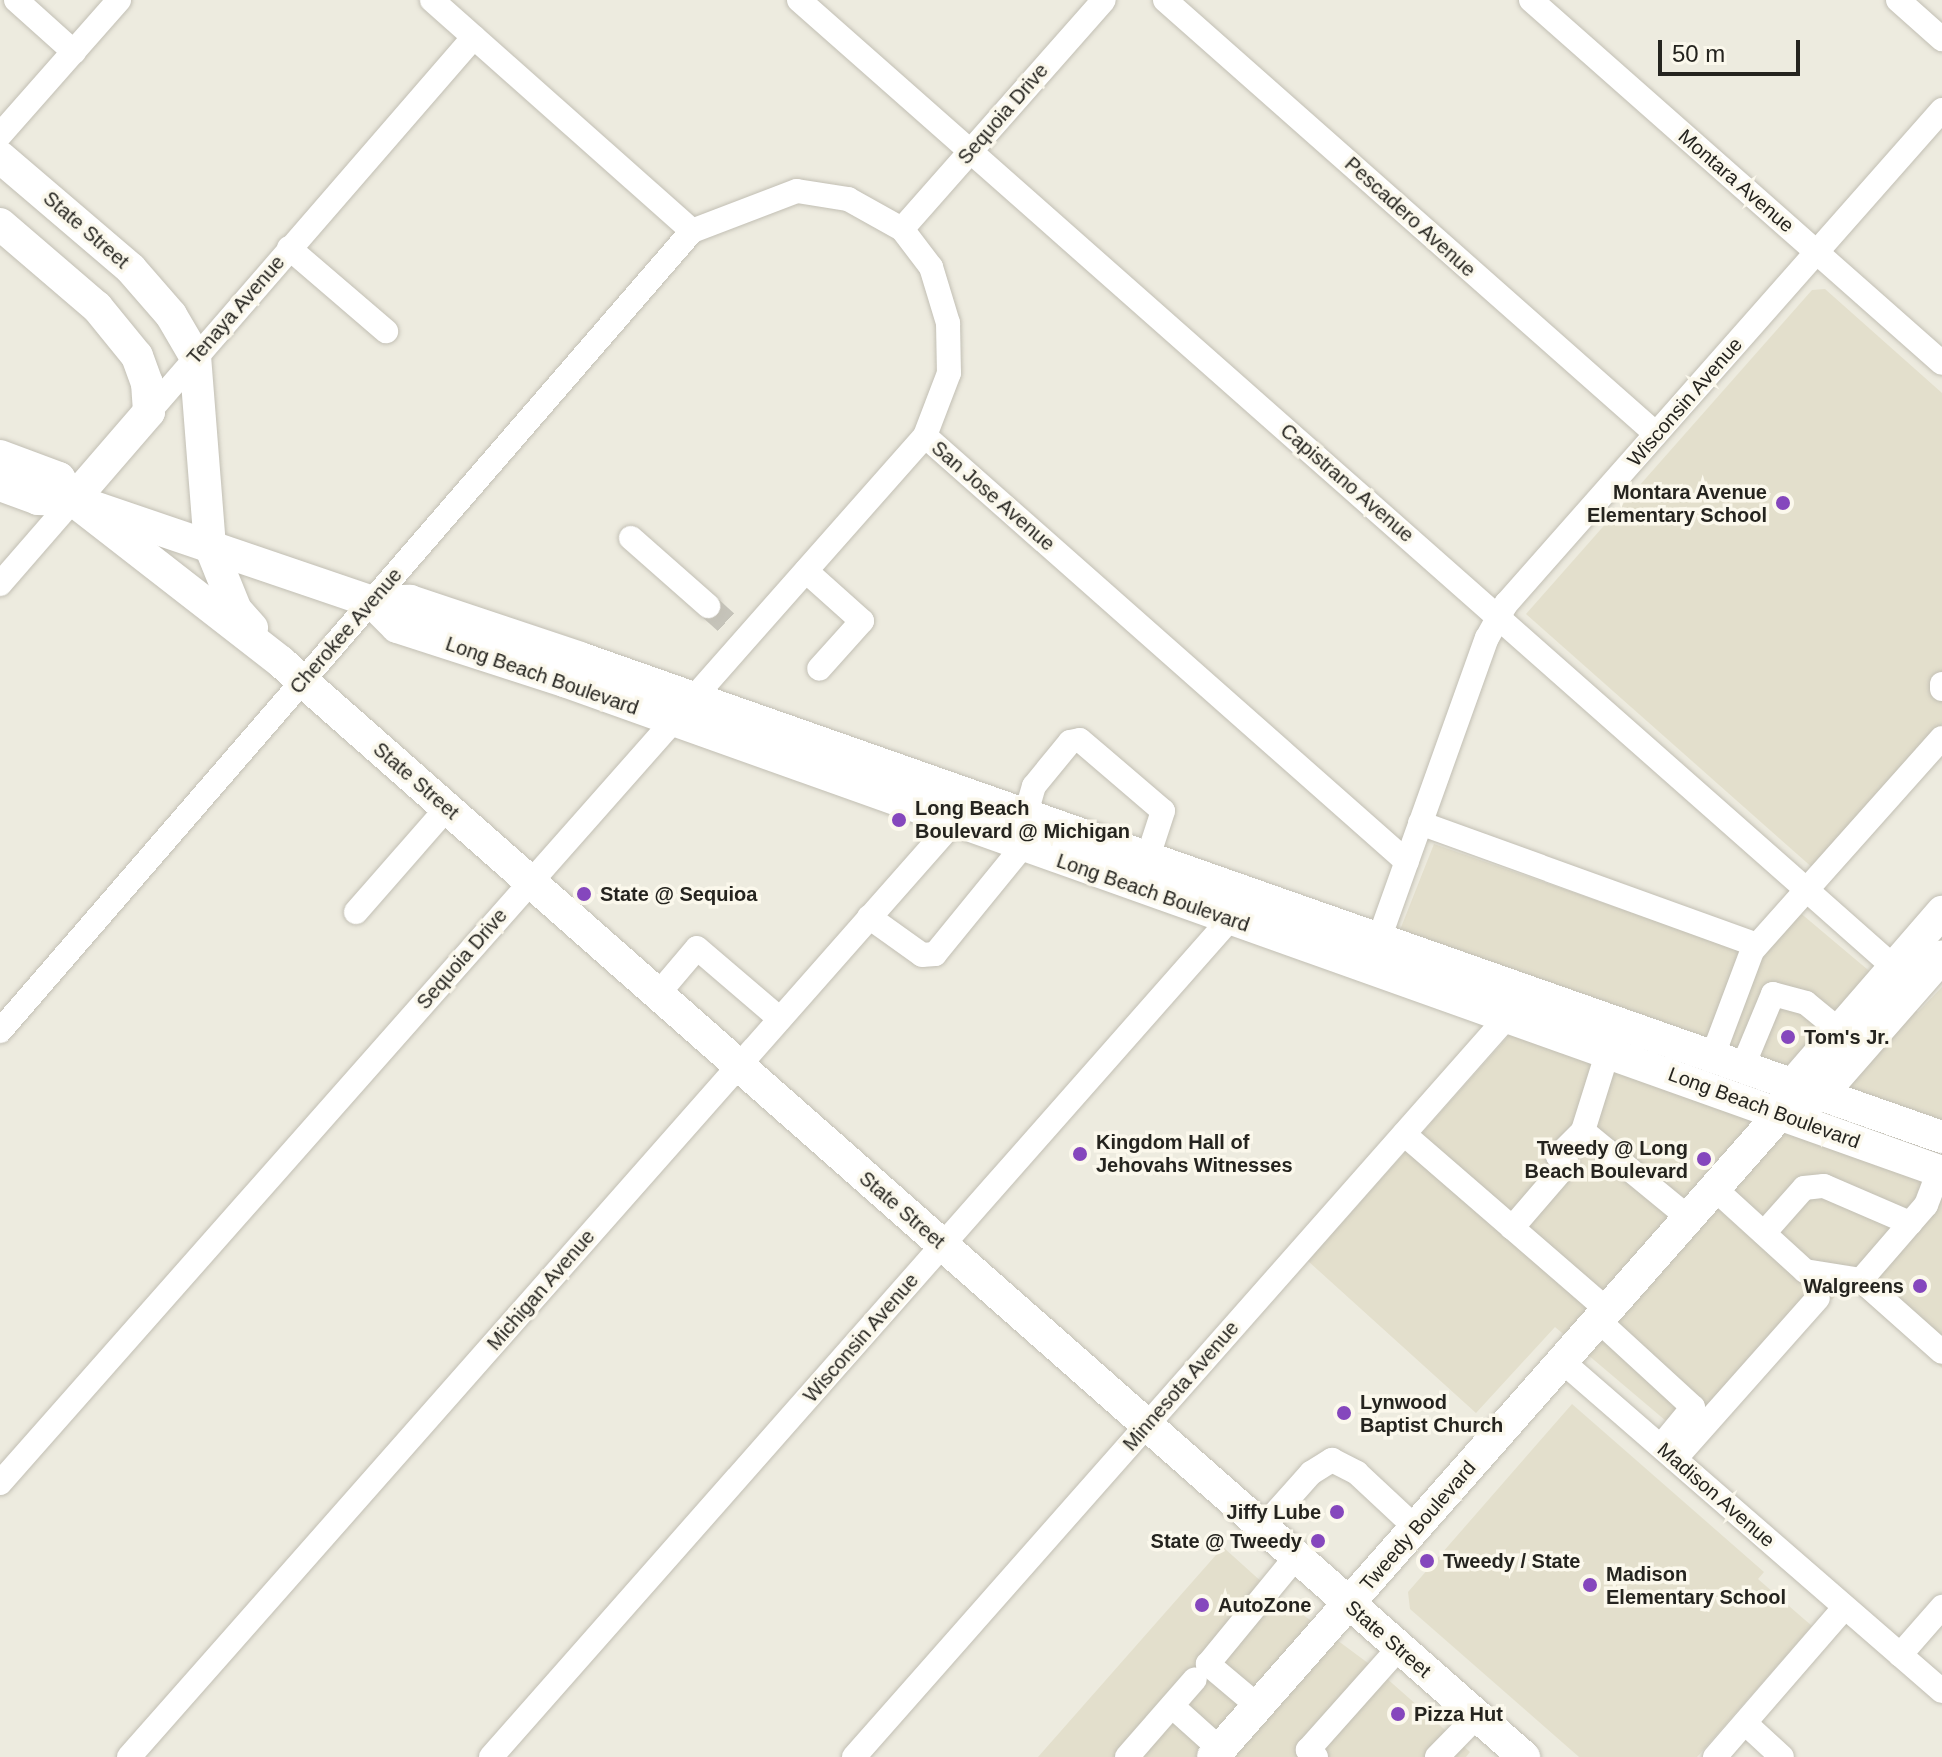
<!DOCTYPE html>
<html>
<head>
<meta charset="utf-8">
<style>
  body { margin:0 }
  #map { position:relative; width:1942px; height:1757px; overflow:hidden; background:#edebdf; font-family:Helvetica,sans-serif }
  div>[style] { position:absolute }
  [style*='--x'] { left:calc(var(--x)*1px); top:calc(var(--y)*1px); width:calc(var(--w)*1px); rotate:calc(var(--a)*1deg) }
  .built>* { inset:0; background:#e3dfcc }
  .minor-tunnel>* { height:24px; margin-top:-12px; transform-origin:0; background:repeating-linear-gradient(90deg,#c5c3b9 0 24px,transparent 0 36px) }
  .roads { filter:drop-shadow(0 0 2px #c2bfb4) drop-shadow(0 0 2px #c2bfb4) }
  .minor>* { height:24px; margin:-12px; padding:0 12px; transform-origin:12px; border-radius:12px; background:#fff }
  .major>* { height:32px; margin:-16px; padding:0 16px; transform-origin:16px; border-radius:16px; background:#fff }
  .dots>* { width:22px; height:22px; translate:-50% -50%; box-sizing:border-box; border:4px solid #fbf8ec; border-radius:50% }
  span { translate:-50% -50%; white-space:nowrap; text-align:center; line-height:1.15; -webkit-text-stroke:7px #fbf8ec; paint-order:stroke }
  .street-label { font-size:20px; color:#25241f }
  .poi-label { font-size:20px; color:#25241f; font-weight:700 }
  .right { translate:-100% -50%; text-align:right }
  .left { translate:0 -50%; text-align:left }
  .scale { position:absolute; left:1658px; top:40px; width:142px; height:36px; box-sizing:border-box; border:4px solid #25241f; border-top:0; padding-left:10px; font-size:24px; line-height:28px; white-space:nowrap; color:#25241f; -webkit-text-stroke:6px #fbf8ec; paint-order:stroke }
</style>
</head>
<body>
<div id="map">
  <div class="built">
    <i style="clip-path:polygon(1825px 289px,1942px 393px,1942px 724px,1814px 869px,1526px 614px,1812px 290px)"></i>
    <i style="clip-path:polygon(1434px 844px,1759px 957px,1798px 911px,1918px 1012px,1942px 987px,1942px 1368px,1846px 1284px,1832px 1300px,1818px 1288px,1685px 1437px,1555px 1327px,1476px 1413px,1308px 1261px,1552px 987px,1398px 935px)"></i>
    <i style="clip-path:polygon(1572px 1404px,1764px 1572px,1758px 1579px,1812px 1626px,1697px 1757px,1579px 1757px,1410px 1609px,1408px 1592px)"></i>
    <i style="clip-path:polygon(1223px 1547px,1275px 1594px,1376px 1669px,1470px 1752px,1466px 1757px,1038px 1757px)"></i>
  </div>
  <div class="minor-tunnel">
    <i style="--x:708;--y:606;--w:30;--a:42"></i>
  </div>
  <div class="roads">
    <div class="minor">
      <i style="--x:16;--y:0;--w:78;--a:41.9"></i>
      <i style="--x:432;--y:0;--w:348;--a:41.6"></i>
      <i style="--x:799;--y:0;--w:1461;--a:41.45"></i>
      <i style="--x:1165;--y:0;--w:655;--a:41.47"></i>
      <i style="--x:1531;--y:0;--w:548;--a:41.45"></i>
      <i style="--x:1898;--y:0;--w:59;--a:41.6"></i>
      <i style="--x:0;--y:135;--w:180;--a:-48.6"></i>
      <i style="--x:902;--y:229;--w:305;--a:-48.6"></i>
      <i style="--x:289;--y:248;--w:128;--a:40.6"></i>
      <i style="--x:149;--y:412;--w:496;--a:-49.1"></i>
      <i style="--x:925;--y:436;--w:643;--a:41.47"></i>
      <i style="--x:631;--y:538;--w:103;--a:41.4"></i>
      <i style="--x:806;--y:571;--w:75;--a:41.8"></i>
      <i style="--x:862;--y:621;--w:64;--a:131.9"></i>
      <i style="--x:0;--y:584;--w:111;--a:-49"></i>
      <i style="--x:1942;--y:684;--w:5;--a:90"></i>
      <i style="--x:1025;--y:817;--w:32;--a:-74"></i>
      <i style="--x:1034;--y:786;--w:57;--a:-50.7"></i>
      <i style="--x:1070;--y:742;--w:10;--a:-11"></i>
      <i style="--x:1080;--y:740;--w:109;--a:40.5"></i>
      <i style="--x:1163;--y:811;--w:48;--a:108.1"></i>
      <i style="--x:1420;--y:823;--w:358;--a:19.9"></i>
      <i style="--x:356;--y:912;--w:138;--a:-48.8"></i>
      <i style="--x:869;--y:917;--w:65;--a:35.6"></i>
      <i style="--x:922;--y:955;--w:13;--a:-4"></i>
      <i style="--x:935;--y:954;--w:139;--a:-50.8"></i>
      <i style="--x:1379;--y:939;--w:320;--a:-70.3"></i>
      <i style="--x:1487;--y:638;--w:39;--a:-61"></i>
      <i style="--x:1506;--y:604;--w:659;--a:-48.57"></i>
      <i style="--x:658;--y:994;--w:60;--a:-49.7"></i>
      <i style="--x:697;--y:948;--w:109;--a:40.5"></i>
      <i style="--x:0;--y:1031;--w:1058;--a:-49.14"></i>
      <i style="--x:692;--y:231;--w:112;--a:-20.9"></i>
      <i style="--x:797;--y:191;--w:52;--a:8.9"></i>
      <i style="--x:848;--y:199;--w:62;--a:29.1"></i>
      <i style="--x:902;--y:229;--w:48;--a:52.7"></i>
      <i style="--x:931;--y:267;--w:59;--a:73.1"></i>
      <i style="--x:948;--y:323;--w:50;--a:88.9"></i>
      <i style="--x:949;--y:373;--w:67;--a:110.9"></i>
      <i style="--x:925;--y:436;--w:1397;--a:131.46"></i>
      <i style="--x:1608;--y:1051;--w:84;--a:107.4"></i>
      <i style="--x:1583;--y:1131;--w:137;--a:39.4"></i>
      <i style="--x:1713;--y:1055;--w:111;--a:-69.4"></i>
      <i style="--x:1752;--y:951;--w:285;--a:-48.3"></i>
      <i style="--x:1743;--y:1066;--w:78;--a:-67.4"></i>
      <i style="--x:1773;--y:994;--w:34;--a:15"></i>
      <i style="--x:1806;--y:1003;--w:43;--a:39.3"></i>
      <i style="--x:1404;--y:1134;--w:270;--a:40.9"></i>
      <i style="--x:1715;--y:1189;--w:122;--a:42.3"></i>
      <i style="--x:1805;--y:1271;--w:57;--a:9.1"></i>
      <i style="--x:1861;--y:1280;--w:108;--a:41.6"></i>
      <i style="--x:1512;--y:1228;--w:84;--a:-49.3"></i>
      <i style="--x:1567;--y:1164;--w:12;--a:-138"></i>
      <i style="--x:1558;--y:1156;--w:35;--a:-45"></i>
      <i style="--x:1764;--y:1233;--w:60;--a:-48.4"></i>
      <i style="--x:1804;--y:1188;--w:20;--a:-6"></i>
      <i style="--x:1824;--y:1186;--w:94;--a:23.3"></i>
      <i style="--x:1861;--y:1280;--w:99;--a:-49.1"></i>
      <i style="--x:1926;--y:1205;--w:36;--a:-69"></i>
      <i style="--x:1599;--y:1321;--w:127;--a:42.5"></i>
      <i style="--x:1693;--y:1407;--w:50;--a:129.4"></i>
      <i style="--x:1563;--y:1362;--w:502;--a:40.96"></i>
      <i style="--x:1675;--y:1459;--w:215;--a:-48.4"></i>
      <i style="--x:1262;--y:1528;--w:74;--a:-48.3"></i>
      <i style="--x:1311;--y:1473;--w:25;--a:-32"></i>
      <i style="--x:1332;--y:1460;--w:28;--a:27"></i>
      <i style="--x:1357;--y:1473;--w:81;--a:43"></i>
      <i style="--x:1900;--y:1655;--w:64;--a:-48.8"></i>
      <i style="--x:1172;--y:1706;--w:64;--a:41.9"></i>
      <i style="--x:1259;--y:1707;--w:67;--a:-139.9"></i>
      <i style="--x:1208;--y:1664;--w:137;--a:-50.6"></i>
      <i style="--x:1745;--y:1723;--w:50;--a:42.6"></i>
      <i style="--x:129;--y:1757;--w:1246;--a:-48.58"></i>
      <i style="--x:491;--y:1757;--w:1117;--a:-48.59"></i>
      <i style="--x:854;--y:1757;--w:988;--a:-48.57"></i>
      <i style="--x:1127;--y:1757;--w:103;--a:-48.9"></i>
      <i style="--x:1316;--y:1757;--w:11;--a:-139"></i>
      <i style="--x:1308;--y:1750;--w:137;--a:-48.3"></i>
      <i style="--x:1437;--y:1757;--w:57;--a:-45.7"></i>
      <i style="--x:1715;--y:1757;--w:198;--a:-49.1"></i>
    </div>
    <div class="major">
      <i style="--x:0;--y:157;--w:172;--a:40.5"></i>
      <i style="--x:131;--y:269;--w:61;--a:49"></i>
      <i style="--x:171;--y:315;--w:48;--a:59.7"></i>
      <i style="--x:195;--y:356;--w:191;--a:85.5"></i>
      <i style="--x:210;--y:546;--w:69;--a:67.9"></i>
      <i style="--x:236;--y:610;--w:24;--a:48"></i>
      <i style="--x:0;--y:224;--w:128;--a:40.6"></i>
      <i style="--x:97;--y:307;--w:63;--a:50.8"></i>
      <i style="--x:137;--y:356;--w:29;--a:70"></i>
      <i style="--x:147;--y:383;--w:29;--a:86"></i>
      <i style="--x:149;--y:412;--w:116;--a:130.8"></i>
      <i style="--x:0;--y:456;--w:63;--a:20.4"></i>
      <i style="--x:59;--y:478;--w:26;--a:58"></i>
      <i style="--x:73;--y:500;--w:264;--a:37.9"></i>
      <i style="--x:281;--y:662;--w:1657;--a:41.38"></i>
      <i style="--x:0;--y:485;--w:40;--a:20.2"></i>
      <i style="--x:38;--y:499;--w:35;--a:2"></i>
      <i style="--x:73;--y:500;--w:316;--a:18.8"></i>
      <i style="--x:372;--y:602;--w:38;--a:-2"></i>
      <i style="--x:410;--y:601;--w:179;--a:18.5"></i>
      <i style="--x:580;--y:658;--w:1444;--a:19.38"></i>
      <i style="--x:372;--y:602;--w:35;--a:45"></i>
      <i style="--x:397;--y:627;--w:176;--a:17.9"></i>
      <i style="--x:564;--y:681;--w:1463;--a:19.61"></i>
      <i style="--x:1805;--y:1102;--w:17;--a:-24"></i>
      <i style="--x:1821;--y:1095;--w:184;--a:-48.8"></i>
      <i style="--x:1213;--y:1757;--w:857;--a:-48.59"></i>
      <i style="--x:1780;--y:1114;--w:33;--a:-67"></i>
      <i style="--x:1793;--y:1084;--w:228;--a:-49.1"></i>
    </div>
  </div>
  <div class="dots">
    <i style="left:1783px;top:503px;background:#8547bd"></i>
    <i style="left:899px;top:820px;background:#8547bd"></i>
    <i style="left:584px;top:894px;background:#8547bd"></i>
    <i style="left:1788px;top:1037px;background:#8547bd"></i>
    <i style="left:1080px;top:1154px;background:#8547bd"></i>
    <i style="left:1704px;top:1159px;background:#8547bd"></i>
    <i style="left:1920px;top:1286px;background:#8547bd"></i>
    <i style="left:1344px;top:1413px;background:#8547bd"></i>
    <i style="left:1337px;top:1512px;background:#8547bd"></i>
    <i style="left:1318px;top:1541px;background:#8547bd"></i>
    <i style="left:1427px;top:1561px;background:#8547bd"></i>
    <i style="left:1590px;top:1585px;background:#8547bd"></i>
    <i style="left:1202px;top:1605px;background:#8547bd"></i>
    <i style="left:1398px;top:1714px;background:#8547bd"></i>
  </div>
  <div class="street-label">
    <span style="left:1003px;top:114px;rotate:-49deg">Sequoia Drive</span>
    <span style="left:1736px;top:181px;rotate:41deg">Montara Avenue</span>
    <span style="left:1410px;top:217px;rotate:42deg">Pescadero Avenue</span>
    <span style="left:86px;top:230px;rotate:41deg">State Street</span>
    <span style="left:236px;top:310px;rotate:-49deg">Tenaya Avenue</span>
    <span style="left:1685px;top:402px;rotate:-49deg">Wisconsin Avenue</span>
    <span style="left:1347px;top:483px;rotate:41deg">Capistrano Avenue</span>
    <span style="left:993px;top:496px;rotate:41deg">San Jose Avenue</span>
    <span style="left:346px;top:631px;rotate:-49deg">Cherokee Avenue</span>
    <span style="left:542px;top:676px;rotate:19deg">Long Beach Boulevard</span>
    <span style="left:416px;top:781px;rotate:41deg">State Street</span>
    <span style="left:1153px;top:893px;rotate:19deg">Long Beach Boulevard</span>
    <span style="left:462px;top:959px;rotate:-49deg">Sequoia Drive</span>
    <span style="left:1764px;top:1108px;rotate:20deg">Long Beach Boulevard</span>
    <span style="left:902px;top:1210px;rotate:41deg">State Street</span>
    <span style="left:541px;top:1290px;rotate:-49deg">Michigan Avenue</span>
    <span style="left:861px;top:1338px;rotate:-49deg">Wisconsin Avenue</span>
    <span style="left:1181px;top:1386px;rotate:-49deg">Minnesota Avenue</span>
    <span style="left:1716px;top:1495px;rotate:41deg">Madison Avenue</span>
    <span style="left:1418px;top:1526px;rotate:-49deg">Tweedy Boulevard</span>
    <span style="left:1388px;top:1639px;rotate:41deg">State Street</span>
  </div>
  <div class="poi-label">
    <span class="right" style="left:1767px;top:504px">Montara Avenue<br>Elementary School</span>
    <span class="left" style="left:915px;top:820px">Long Beach<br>Boulevard @ Michigan</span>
    <span class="left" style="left:600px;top:894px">State @ Sequioa</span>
    <span class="left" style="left:1804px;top:1037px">Tom's Jr.</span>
    <span class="left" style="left:1096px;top:1154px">Kingdom Hall of<br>Jehovahs Witnesses</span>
    <span class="right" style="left:1688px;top:1160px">Tweedy @ Long<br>Beach Boulevard</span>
    <span class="right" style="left:1904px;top:1286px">Walgreens</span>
    <span class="left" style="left:1360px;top:1414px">Lynwood<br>Baptist Church</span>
    <span class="right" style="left:1321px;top:1512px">Jiffy Lube</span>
    <span class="right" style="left:1302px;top:1541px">State @ Tweedy</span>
    <span class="left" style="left:1443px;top:1561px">Tweedy / State</span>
    <span class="left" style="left:1606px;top:1586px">Madison<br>Elementary School</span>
    <span class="left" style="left:1218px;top:1605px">AutoZone</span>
    <span class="left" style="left:1414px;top:1714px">Pizza Hut</span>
  </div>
  <div class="scale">50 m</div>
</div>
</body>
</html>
